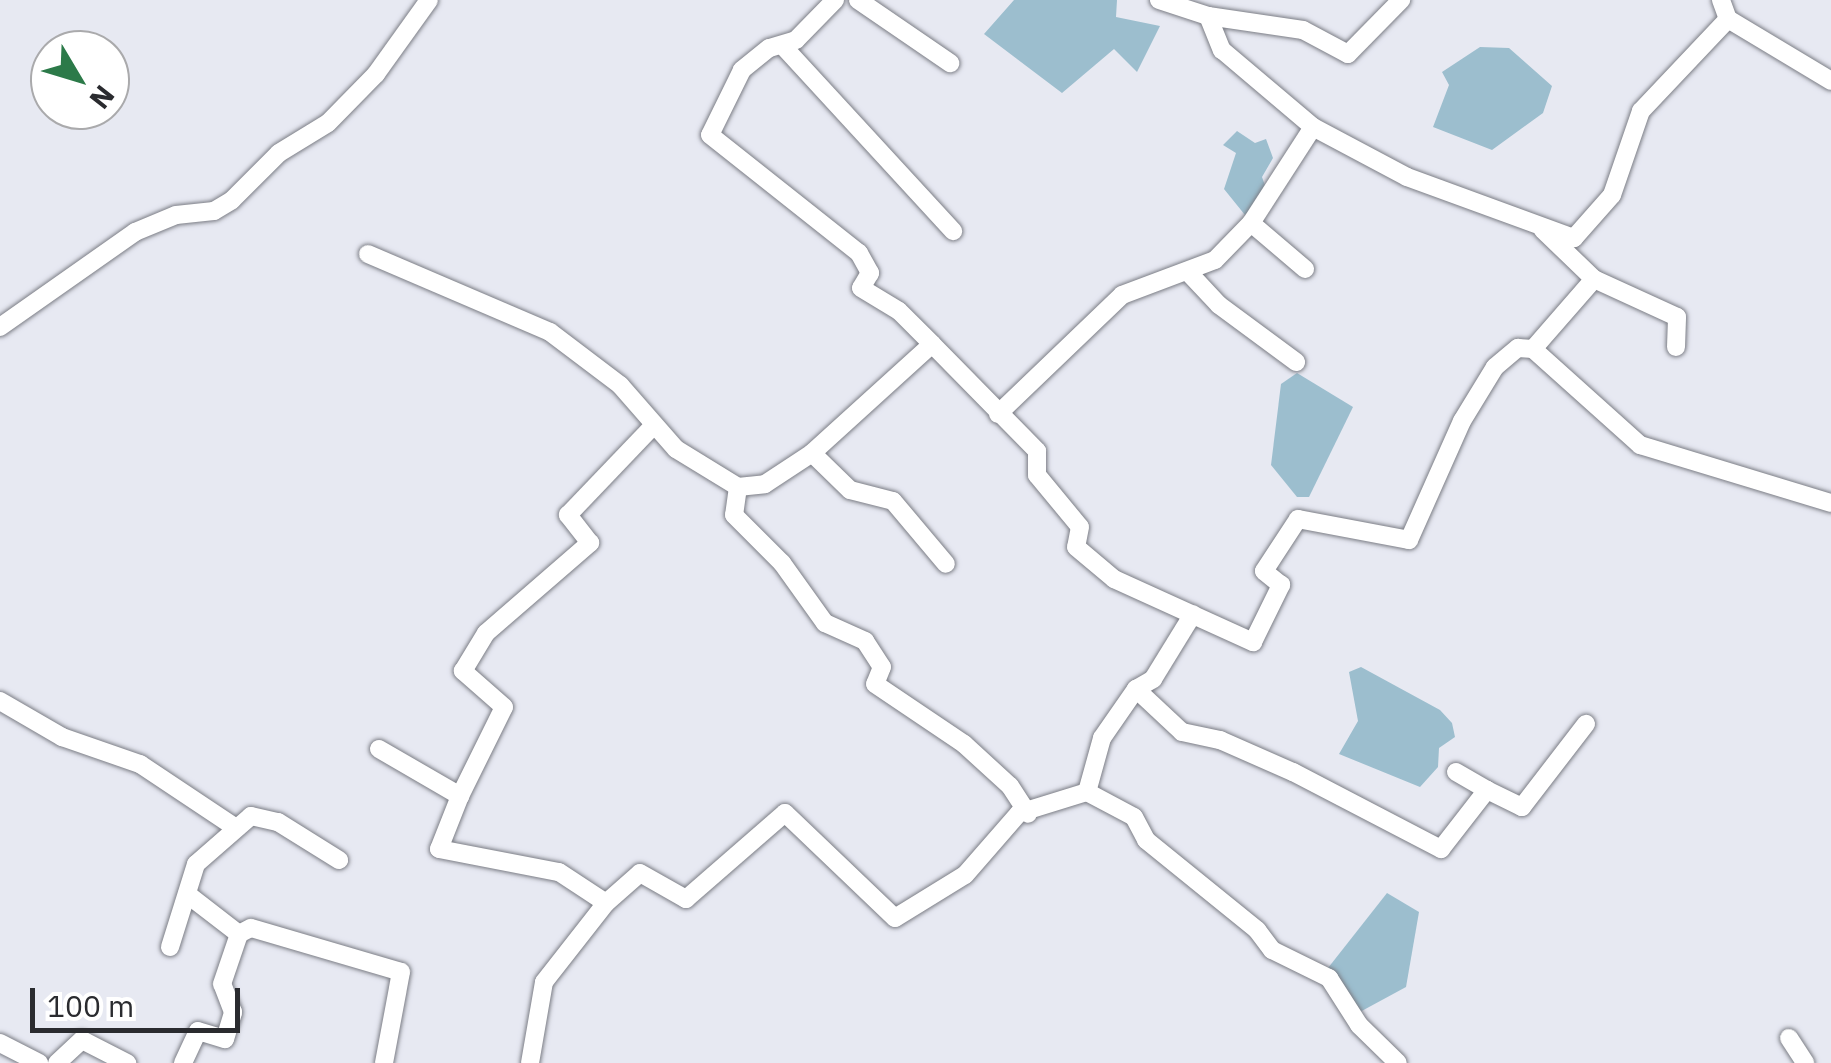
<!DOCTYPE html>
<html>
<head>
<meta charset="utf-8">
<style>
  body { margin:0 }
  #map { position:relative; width:1831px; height:1063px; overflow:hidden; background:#e7e9f2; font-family:"IBM Plex Sans",sans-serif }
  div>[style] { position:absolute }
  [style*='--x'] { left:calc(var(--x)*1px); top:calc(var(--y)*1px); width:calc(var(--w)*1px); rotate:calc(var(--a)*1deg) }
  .water>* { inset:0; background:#9cbece }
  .roads { filter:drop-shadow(0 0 2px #7b7d85) drop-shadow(0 0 2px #7b7d85) }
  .minor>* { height:18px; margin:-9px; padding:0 9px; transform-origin:9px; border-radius:9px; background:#fff }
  span { translate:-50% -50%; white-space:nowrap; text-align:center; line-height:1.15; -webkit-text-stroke:10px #fff; paint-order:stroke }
  .north { position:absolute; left:30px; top:30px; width:100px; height:100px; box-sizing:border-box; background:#fff; border:2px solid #aaaaac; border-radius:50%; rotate:128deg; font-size:28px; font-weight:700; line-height:40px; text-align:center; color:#2a2b2f }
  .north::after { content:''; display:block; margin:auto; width:35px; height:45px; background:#2c7a49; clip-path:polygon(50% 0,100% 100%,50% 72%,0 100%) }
  .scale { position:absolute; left:30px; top:988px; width:210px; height:45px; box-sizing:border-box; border:5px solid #2a2b2f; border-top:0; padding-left:12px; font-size:30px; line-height:35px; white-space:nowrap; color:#2a2b2f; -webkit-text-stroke:8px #fff; paint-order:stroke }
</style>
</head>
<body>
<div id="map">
  <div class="water">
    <i style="clip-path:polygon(1014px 0,1117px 0,1116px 17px,1160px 26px,1137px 72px,1114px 49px,1062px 93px,984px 34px)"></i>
    <i style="clip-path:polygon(1480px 47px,1509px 48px,1552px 86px,1543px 113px,1492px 150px,1433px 127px,1449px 85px,1442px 72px)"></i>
    <i style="clip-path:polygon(1237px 131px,1255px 143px,1266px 139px,1273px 158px,1262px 177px,1267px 191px,1245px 215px,1224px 189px,1236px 153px,1223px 145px)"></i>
    <i style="clip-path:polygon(1297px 373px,1353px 407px,1309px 497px,1297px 497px,1271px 465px,1281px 384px)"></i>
    <i style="clip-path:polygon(1361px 667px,1440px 710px,1452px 723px,1455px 737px,1439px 748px,1438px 767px,1420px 787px,1339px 754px,1358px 721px,1349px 672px)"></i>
    <i style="clip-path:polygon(1387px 893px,1419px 912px,1406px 987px,1358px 1013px,1328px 968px)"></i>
  </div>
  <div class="roads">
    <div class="minor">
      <i style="--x:835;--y:0;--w:56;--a:134.3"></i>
      <i style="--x:796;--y:40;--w:28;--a:163"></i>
      <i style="--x:769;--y:48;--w:35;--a:141"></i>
      <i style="--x:742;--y:70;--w:72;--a:116.2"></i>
      <i style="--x:710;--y:135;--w:190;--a:38.4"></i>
      <i style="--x:859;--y:253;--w:23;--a:61"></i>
      <i style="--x:870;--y:273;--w:17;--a:121"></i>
      <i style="--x:861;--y:288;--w:44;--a:31.2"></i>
      <i style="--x:899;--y:311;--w:47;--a:45"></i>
      <i style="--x:858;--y:0;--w:112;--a:34.4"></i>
      <i style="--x:1159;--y:0;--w:52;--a:18.1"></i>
      <i style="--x:1208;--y:16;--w:96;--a:8.4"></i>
      <i style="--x:1303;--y:30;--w:51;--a:28.1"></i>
      <i style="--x:1348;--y:54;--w:76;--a:-45.5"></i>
      <i style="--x:1721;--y:0;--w:20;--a:70"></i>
      <i style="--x:1728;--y:19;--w:120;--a:31"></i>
      <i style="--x:1208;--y:16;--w:37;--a:68"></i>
      <i style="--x:1222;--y:50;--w:119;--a:40.2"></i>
      <i style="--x:1313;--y:127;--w:106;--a:28"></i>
      <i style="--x:1407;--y:177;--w:178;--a:20.1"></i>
      <i style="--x:1574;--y:238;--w:57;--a:-48.5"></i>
      <i style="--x:1612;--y:195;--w:89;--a:-71"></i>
      <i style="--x:1641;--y:111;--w:127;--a:-46.6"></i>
      <i style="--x:782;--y:45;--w:253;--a:47.4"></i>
      <i style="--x:1251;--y:223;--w:71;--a:40.4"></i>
      <i style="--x:1543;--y:230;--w:71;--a:43.9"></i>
      <i style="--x:368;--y:254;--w:198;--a:23.2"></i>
      <i style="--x:550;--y:332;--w:88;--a:37.1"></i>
      <i style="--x:620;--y:385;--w:85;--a:48.8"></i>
      <i style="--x:676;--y:449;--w:73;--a:31.5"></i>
      <i style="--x:738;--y:487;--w:27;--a:-6"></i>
      <i style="--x:765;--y:484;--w:56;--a:-33.4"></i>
      <i style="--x:812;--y:453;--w:162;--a:-42.2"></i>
      <i style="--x:932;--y:344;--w:150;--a:45.5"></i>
      <i style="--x:1037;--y:451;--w:24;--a:90"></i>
      <i style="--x:1037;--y:475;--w:67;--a:50.4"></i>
      <i style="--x:1080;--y:527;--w:20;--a:101"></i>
      <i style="--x:1076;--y:547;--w:50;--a:40.1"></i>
      <i style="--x:1114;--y:579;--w:153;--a:24.4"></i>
      <i style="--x:1253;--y:642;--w:64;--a:-63.8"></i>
      <i style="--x:1281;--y:585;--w:22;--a:-141"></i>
      <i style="--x:1264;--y:571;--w:62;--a:-56.8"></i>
      <i style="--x:1298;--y:519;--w:113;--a:10.7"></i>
      <i style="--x:1409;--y:540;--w:130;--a:-66"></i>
      <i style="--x:1462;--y:421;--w:63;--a:-58.6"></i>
      <i style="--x:1495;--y:367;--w:30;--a:-40"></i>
      <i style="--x:1518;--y:348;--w:15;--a:4"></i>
      <i style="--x:1189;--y:273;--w:44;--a:46.8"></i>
      <i style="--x:1219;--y:305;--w:96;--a:36.5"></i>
      <i style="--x:0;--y:327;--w:165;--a:-35.1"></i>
      <i style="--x:135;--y:232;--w:44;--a:-22.5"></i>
      <i style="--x:176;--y:215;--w:38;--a:-6"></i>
      <i style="--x:214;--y:211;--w:21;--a:-31"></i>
      <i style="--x:232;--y:200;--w:66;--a:-45"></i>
      <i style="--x:279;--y:153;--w:57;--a:-31.5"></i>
      <i style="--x:328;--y:123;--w:69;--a:-45.6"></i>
      <i style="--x:376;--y:74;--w:91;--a:-54.4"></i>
      <i style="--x:1676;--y:347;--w:30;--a:-88"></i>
      <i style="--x:1677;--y:317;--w:91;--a:-155.4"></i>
      <i style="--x:1594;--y:279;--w:93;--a:131.1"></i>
      <i style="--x:1533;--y:349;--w:144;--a:41.9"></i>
      <i style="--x:1640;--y:445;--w:200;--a:16.9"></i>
      <i style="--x:998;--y:414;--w:172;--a:-43.8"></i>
      <i style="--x:1122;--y:295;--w:99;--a:-20.6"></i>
      <i style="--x:1215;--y:260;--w:52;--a:-45.8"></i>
      <i style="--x:1251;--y:223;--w:114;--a:-57.1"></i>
      <i style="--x:812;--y:453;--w:53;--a:44.2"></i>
      <i style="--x:850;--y:490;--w:44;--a:14.3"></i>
      <i style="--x:893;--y:501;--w:82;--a:49.9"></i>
      <i style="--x:738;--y:487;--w:28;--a:98"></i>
      <i style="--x:734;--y:515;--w:68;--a:45"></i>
      <i style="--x:782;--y:563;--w:74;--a:54.4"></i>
      <i style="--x:825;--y:623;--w:44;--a:24.2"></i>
      <i style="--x:865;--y:641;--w:31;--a:57"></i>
      <i style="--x:882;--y:667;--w:18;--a:112"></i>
      <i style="--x:875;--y:684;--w:107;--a:34"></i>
      <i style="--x:964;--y:744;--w:62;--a:42.4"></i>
      <i style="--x:1010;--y:786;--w:33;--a:57"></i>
      <i style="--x:1136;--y:689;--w:63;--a:43.1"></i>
      <i style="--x:1182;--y:732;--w:39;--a:12"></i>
      <i style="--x:1220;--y:740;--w:80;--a:23.7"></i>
      <i style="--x:1293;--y:772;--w:167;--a:27.5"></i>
      <i style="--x:1441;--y:849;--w:75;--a:-52.1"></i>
      <i style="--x:1487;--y:790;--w:39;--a:26"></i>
      <i style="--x:1522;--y:807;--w:105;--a:-52.4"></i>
      <i style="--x:0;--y:701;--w:72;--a:30.1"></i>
      <i style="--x:62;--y:737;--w:83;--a:19.1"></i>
      <i style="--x:140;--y:764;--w:115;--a:33.7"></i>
      <i style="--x:379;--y:749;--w:94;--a:30.1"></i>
      <i style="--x:460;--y:796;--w:57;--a:111.6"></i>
      <i style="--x:439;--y:849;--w:122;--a:10.9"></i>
      <i style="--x:559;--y:872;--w:56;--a:33.4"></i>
      <i style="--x:1456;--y:772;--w:36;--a:30"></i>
      <i style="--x:1087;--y:792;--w:53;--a:28"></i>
      <i style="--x:1134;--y:817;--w:26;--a:62"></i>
      <i style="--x:1146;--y:840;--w:143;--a:39"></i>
      <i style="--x:1257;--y:930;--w:25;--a:53"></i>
      <i style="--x:1272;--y:950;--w:64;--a:26.2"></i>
      <i style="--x:1329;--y:978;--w:56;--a:57.4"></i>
      <i style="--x:1359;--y:1025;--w:54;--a:44.3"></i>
      <i style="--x:460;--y:796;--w:99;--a:-63.7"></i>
      <i style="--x:504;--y:707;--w:55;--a:-138.7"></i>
      <i style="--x:463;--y:671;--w:44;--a:-58.8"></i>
      <i style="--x:486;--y:633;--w:138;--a:-40.9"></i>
      <i style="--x:590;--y:543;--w:36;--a:-128"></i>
      <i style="--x:568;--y:515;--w:124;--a:-46.3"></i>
      <i style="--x:187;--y:894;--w:66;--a:37.6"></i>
      <i style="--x:239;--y:934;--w:13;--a:-27"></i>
      <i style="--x:251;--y:928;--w:156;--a:16.3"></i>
      <i style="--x:401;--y:972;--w:93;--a:100.6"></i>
      <i style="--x:170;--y:947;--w:87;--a:-72.6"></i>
      <i style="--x:196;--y:864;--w:73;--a:-41.1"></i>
      <i style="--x:251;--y:816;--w:28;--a:13"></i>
      <i style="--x:278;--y:822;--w:72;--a:31.9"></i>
      <i style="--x:1789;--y:1038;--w:30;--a:57"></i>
      <i style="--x:0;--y:1043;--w:44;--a:27.1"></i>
      <i style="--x:57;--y:1063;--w:34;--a:-43"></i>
      <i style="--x:82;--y:1040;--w:51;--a:27.1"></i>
      <i style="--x:183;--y:1063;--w:35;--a:-65"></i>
      <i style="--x:198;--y:1031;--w:28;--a:17"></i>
      <i style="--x:225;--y:1039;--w:28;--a:-73"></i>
      <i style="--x:233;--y:1012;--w:30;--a:-111"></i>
      <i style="--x:222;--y:984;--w:53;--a:-71.2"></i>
      <i style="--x:530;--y:1063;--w:82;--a:-80.2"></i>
      <i style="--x:544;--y:982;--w:100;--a:-51.9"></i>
      <i style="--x:606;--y:903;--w:45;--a:-41.4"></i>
      <i style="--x:640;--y:873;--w:53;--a:29.5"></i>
      <i style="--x:686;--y:899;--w:131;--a:-41"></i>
      <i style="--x:785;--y:813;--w:152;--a:43.7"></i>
      <i style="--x:895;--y:918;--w:82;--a:-31.6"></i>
      <i style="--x:965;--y:875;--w:82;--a:-48.9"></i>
      <i style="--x:1019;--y:813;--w:71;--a:-17.2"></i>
      <i style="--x:1087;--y:792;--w:56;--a:-74.5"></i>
      <i style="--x:1102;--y:738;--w:60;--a:-55.2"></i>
      <i style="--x:1136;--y:689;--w:20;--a:-30"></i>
      <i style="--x:1153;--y:679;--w:76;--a:-58.4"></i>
    </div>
  </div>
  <div class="north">N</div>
  <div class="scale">100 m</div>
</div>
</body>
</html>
